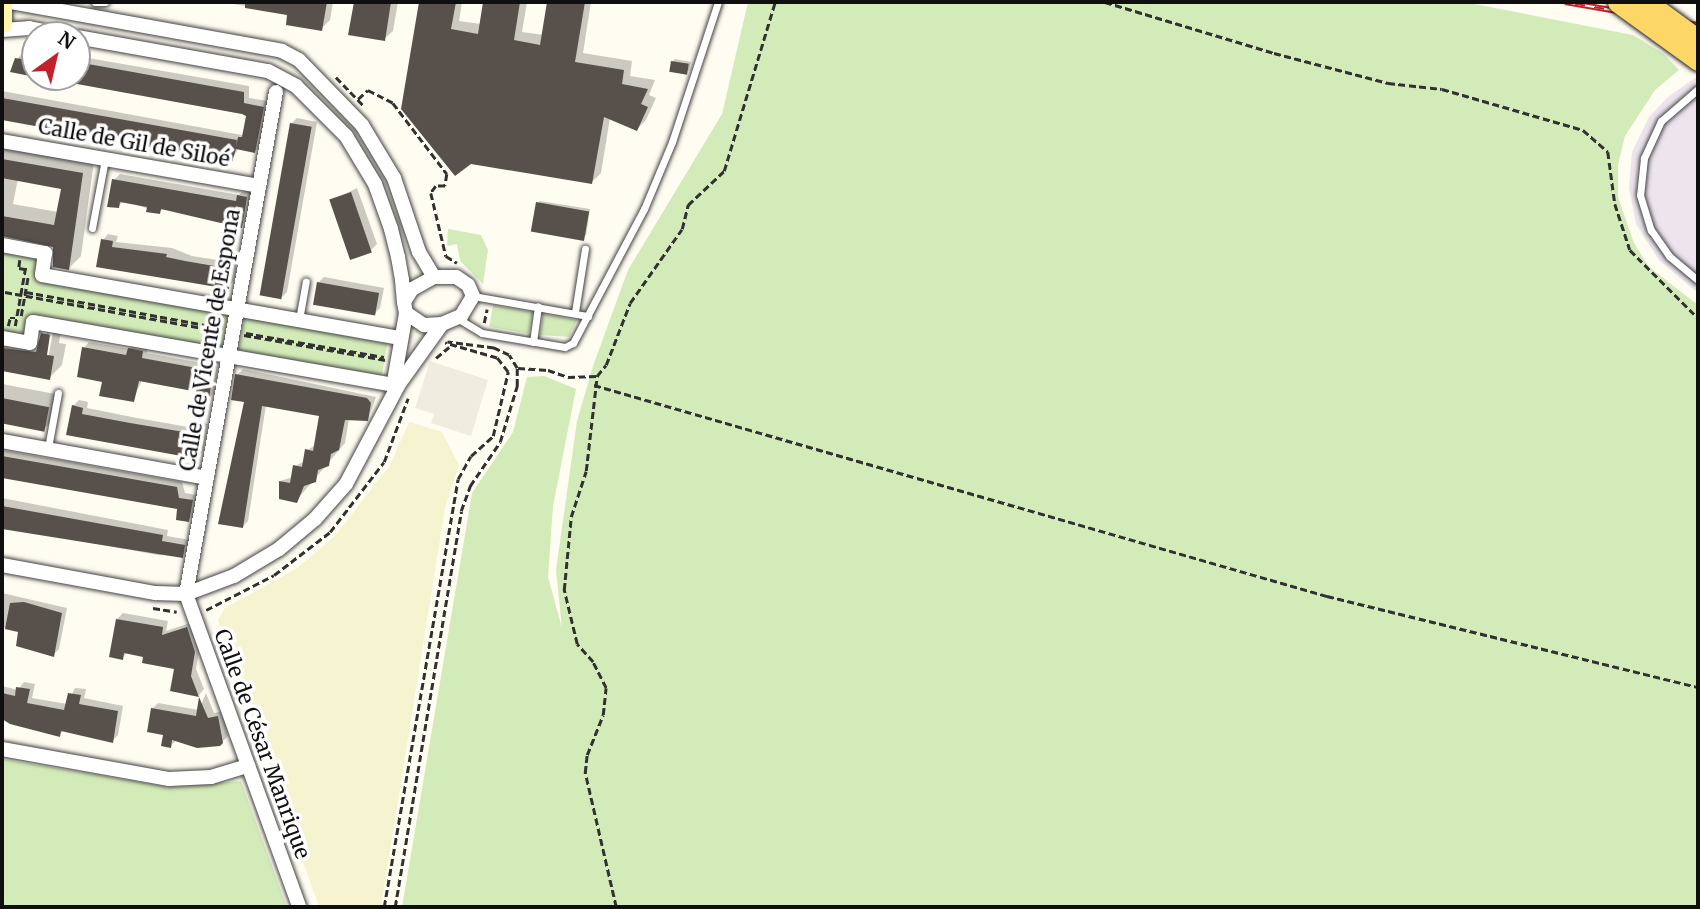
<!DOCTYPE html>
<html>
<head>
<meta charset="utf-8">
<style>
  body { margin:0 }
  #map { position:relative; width:1700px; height:909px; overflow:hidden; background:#fffcf1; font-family:Merriweather,serif }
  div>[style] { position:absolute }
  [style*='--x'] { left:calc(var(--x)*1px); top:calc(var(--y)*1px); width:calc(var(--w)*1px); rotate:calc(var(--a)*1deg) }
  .industrial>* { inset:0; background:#ede4ee }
  .farmland>* { inset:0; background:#f6f3d0 }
  .green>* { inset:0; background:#d3ebb9; transform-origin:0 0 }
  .plaza>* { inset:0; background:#f0ecdf }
  .shadow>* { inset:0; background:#0003 }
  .building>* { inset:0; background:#58504b; transform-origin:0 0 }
  .path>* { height:2.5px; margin-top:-1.25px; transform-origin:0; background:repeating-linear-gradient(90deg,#313131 0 7px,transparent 0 10.5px) }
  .roads { filter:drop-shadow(0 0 2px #424242) drop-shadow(0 0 2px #424242) }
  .lane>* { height:7px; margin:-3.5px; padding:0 3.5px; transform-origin:3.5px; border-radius:3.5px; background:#fff }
  .street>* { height:14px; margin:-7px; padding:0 7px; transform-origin:7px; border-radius:7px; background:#fff }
  .secondary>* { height:19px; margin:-9.5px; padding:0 9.5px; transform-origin:9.5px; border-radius:9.5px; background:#fff6ac }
  .rail>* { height:6px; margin-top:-3px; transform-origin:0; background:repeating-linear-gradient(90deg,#fff 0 10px,#c4222a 0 20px); box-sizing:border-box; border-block:2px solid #c4222a }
  .bridges { filter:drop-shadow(0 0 2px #202020) drop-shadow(0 0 2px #202020) }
  .primary-bridge>* { height:21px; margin:-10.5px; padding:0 10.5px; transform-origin:10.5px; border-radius:10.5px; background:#fcd765 }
  span { translate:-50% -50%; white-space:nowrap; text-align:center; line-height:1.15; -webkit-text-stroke:7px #fff; paint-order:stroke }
  .street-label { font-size:21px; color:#0f0f0f }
  .frame { position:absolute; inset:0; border:4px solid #0f0f0f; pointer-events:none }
  .north { position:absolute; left:21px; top:21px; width:70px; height:70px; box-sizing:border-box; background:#fff; border:2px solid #9f9f9f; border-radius:50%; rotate:34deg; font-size:19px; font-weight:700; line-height:28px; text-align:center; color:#0f0f0f }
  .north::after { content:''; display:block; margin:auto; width:24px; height:32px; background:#c4222a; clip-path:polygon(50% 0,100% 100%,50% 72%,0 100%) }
</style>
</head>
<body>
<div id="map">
  <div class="industrial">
    <i style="clip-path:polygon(1698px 76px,1698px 293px,1659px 260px,1636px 224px,1629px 188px,1632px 152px,1649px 117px,1669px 96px)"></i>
  </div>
  <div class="farmland">
    <i style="clip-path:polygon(409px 422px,442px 432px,459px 465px,445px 508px,381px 907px,319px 907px,218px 620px,225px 608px,296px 569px,335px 536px,390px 465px)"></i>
  </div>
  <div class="green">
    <i style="clip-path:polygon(748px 2px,1464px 2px,1633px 35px,1664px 54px,1679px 70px,1655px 90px,1625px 136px,1618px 165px,1618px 197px,1634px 243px,1649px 267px,1698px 305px,1698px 907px,402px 907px,472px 493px,513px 432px,527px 377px,544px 376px,576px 389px,553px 506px,548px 577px,562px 628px,556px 570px,577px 421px,593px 366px,628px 270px,722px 114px)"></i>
    <i style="clip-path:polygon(448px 229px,481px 235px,488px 250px,483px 284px,460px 261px,457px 244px,447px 246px)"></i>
    <i style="clip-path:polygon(2px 249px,39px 256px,36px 277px,231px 313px,224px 351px,29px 315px,24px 338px,2px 334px)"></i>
    <i style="left:493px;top:305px;width:40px;height:22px;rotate:10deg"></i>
    <i style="clip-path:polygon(543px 314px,577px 320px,569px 337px,540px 335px)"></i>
    <i style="left:245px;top:316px;width:145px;height:39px;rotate:10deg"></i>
    <i style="clip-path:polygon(2px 759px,169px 787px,241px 781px,287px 907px,2px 907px)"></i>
  </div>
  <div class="plaza">
    <i style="clip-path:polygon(430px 361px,488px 380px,471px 436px,431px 423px,434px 414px,415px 408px)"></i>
  </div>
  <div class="shadow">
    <i style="clip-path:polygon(221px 2px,333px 2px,330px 20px,321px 29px,289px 13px)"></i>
    <i style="clip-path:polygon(356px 2px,398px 2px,393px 31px,384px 39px,350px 34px)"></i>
    <i style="clip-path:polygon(420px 2px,462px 2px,459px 21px,481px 24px,485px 2px,527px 2px,522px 32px,544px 35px,549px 2px,591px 2px,583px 53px,632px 61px,630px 76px,655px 80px,649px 95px,656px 98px,646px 120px,637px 129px,610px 118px,601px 173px,592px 182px,403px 109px)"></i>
    <i style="clip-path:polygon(23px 53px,35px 55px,35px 75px,17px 59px)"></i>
    <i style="clip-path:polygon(77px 56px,249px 86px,249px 98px,268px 101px,261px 145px,255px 151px,239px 148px,231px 160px,2px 119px,2px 91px,242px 135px,248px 115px,45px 77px,77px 77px)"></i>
    <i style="clip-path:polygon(675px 59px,691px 62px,689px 71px,672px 62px)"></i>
    <i style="clip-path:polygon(297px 118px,317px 122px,287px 292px,281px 298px,291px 124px)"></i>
    <i style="clip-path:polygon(evenodd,8px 146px,94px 161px,81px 256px,69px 268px,55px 245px,2px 235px,2px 152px,8px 146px,18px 179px,63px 188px,58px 212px,13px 204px,18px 179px)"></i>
    <i style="clip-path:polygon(120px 174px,239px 195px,244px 190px,252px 191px,245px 222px,239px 228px,229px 226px,230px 220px,164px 208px,159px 212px,123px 201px,118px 207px,114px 180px)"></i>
    <i style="clip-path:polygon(357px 188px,377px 244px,371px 250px,331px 201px)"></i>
    <i style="clip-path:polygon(540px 201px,590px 209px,586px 236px,538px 203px)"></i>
    <i style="clip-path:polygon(108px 234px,118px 236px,116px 242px,172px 248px,192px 256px,224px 261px,229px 255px,238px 257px,234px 281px,228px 287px,98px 265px,103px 240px)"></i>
    <i style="clip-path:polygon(324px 277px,384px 288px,380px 308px,374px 314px,318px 283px)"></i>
    <i style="clip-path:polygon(evenodd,55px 321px,62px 323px,59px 343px,66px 344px,62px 365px,49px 378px,2px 369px,2px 333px,41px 340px,55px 321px,54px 327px,47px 364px,44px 363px,49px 334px,54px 327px)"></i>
    <i style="clip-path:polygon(89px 342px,129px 349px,135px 343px,148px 346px,147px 353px,218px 366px,214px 393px,208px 399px,200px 391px,142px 380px,133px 400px,104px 380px,84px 348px)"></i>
    <i style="clip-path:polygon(243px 369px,376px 397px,368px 419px,349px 419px,345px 443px,296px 501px,280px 481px,293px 477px,295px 466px,305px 461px,307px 450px,316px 445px,321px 415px,266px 405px,248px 521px,243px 526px,246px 401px,237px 375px)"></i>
    <i style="clip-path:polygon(2px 384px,61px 395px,57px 416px,44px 429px,2px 421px)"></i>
    <i style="clip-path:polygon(79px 400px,88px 402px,87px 408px,137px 418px,194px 428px,199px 422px,208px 424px,203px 451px,197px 457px,68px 434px,73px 406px)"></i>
    <i style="clip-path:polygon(2px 450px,182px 482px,185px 493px,198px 495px,194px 515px,188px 520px,179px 508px,2px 476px)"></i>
    <i style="clip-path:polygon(2px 498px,168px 530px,167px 536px,190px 540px,188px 550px,182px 556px,158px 555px,2px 527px)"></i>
    <i style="clip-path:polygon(2px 593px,67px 608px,59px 649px,53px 655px,20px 630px,2px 627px)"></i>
    <i style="clip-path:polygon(123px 613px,168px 621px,166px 631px,193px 622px,200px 646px,196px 669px,204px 689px,199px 695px,172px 690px,176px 668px,145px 656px,128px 652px,122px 658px,117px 619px)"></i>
    <i style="clip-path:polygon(24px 682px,35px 684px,32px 698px,67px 704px,75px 688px,86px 689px,84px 698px,123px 706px,118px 735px,112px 741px,64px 730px,59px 735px,2px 719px,2px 686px,18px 690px)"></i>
    <i style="clip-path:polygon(206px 693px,214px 713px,224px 711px,228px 736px,222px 742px,177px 739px,171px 746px,152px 709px,158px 703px,199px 710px)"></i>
  </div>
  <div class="building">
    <i style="clip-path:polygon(245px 2px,327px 2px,322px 31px,286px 25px,287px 15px,245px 8px)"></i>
    <i style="clip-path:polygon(354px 2px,391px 2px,385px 41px,348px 35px)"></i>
    <i style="clip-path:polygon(419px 2px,456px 2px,451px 29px,478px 34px,483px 2px,520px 2px,514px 40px,540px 45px,547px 2px,585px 2px,575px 62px,624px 70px,622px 84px,648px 89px,641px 104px,648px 107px,637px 131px,604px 117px,592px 184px,471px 164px,455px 176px,401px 109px)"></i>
    <i style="clip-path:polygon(15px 58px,35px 61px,35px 77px,10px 72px)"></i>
    <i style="left:671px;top:61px;width:18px;height:11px;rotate:9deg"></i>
    <i style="clip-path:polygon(77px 62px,244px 92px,244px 103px,264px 107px,255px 153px,236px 149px,232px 162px,2px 120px,2px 98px,237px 140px,236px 147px,238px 137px,242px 137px,246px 116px,242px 114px,77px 84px)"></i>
    <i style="left:290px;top:123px;width:22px;height:175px;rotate:10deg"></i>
    <i style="clip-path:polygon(2px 159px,83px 173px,69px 270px,53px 267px,53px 247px,2px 236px,2px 216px,54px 225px,61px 189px,2px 178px)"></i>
    <i style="clip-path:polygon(112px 179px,236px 201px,237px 195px,247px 197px,242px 228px,161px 209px,160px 214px,146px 212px,147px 207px,120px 202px,119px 208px,107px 207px)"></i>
    <i style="left:351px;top:192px;width:64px;height:23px;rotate:71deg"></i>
    <i style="left:536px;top:202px;width:54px;height:30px;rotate:10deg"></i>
    <i style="clip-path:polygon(101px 239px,113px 241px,112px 247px,167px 254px,166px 257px,185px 261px,220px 267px,222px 260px,233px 262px,229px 289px,96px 267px)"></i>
    <i style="left:317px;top:282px;width:63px;height:23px;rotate:10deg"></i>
    <i style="clip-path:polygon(41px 333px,50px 335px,47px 355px,54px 356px,50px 380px,2px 371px,2px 348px,36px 352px)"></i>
    <i style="clip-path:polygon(82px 347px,126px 355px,128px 348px,143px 351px,142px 358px,213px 371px,209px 400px,197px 398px,198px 392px,139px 381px,134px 402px,99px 396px,102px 382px,77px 377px)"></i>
    <i style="clip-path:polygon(235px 374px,367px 398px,371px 403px,368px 421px,345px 420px,339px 450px,331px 454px,329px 466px,318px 470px,316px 482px,304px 486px,297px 503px,279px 499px,279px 481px,290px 483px,293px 465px,302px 467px,305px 449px,313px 451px,319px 416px,262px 406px,243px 528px,218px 524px,244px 402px,231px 400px)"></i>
    <i style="left:2px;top:398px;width:48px;height:25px;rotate:11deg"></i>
    <i style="clip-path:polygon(72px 405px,83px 408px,82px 414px,130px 423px,190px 433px,192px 427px,203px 429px,198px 459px,66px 435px)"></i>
    <i style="clip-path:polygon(2px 456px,177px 487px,179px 498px,193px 500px,189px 522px,176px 520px,177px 509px,2px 478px)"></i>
    <i style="clip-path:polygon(2px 506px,163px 535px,162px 541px,185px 545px,183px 558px,2px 529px)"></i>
    <i style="clip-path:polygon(24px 602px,62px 613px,54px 657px,16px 646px,18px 632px,5px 629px,10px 603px)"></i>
    <i style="clip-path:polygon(116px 619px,163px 627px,162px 635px,187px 627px,195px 652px,191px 676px,199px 697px,170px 691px,174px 669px,142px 663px,143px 657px,124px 653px,123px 660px,109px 657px)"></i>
    <i style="clip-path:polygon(16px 687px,30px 689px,27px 703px,64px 710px,68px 693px,81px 695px,79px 704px,118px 711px,113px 743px,61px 731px,60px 737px,10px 724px,2px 719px,2px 693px,15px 696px)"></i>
    <i style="clip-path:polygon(199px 697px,208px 718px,218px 716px,223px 743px,220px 746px,197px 748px,172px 740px,171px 748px,161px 746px,163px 735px,147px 732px,151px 708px,196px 716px)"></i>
  </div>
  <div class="path">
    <i style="--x:1105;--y:2;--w:177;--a:16.8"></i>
    <i style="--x:1274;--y:53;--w:118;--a:14.7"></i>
    <i style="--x:1388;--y:83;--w:54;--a:6.3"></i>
    <i style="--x:1442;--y:89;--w:147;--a:16.2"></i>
    <i style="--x:1583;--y:130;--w:33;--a:41"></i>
    <i style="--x:1608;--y:152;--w:52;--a:82.3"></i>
    <i style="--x:1615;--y:204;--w:48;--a:71.9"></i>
    <i style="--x:1630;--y:250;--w:96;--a:45"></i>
    <i style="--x:336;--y:77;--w:39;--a:46"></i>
    <i style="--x:358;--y:99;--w:13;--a:-42"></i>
    <i style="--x:368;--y:90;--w:28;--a:27"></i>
    <i style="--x:393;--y:103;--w:89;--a:52.7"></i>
    <i style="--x:447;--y:174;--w:12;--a:99"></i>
    <i style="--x:445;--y:186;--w:9;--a:180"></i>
    <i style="--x:436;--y:186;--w:9;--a:126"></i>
    <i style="--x:431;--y:193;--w:65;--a:76.6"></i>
    <i style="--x:446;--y:256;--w:13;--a:32"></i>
    <i style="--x:20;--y:260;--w:8;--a:97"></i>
    <i style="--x:19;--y:268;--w:6;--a:9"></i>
    <i style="--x:5;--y:292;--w:219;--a:10.3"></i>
    <i style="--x:26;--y:292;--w:199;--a:10.4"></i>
    <i style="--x:21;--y:316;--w:39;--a:-80"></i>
    <i style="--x:484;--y:323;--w:14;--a:-78"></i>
    <i style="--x:8;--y:326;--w:8;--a:-76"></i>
    <i style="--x:10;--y:318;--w:5;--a:0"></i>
    <i style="--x:15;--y:326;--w:63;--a:-79.9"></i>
    <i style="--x:246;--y:333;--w:140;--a:9.9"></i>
    <i style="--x:244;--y:335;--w:144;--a:10"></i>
    <i style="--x:436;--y:358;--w:17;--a:-40"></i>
    <i style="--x:518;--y:368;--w:30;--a:4"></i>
    <i style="--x:548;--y:370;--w:21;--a:19"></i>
    <i style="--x:568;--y:377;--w:29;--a:-2"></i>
    <i style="--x:594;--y:385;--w:763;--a:16.06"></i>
    <i style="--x:1327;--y:596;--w:382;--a:13.8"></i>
    <i style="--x:153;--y:608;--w:24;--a:9"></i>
    <i style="--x:206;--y:610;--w:76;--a:-27.2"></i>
    <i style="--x:274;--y:575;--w:71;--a:-37.5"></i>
    <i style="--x:330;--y:532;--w:88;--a:-52.4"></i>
    <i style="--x:384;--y:462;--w:68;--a:-69.4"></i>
    <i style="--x:384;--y:907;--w:434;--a:-80.2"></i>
    <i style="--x:458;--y:479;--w:26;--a:-61"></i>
    <i style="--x:471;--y:456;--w:30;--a:-42"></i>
    <i style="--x:493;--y:436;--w:66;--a:-76.8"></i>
    <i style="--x:508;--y:372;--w:18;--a:-128"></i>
    <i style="--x:497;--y:358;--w:54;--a:-163.9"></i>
    <i style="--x:395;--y:907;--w:401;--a:-80.5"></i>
    <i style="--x:461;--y:511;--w:27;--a:-70"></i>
    <i style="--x:470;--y:486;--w:53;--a:-55.7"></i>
    <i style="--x:500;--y:442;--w:59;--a:-73.1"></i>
    <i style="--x:517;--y:386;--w:18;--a:-90"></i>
    <i style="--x:517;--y:368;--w:15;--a:-122"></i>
    <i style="--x:509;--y:355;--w:17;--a:-155"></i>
    <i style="--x:494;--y:348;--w:47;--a:-172.7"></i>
    <i style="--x:616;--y:907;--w:138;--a:-103"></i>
    <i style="--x:585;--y:773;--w:18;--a:-84"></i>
    <i style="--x:587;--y:755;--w:43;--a:-68.2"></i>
    <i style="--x:603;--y:715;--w:27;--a:-84"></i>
    <i style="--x:606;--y:688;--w:29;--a:-117"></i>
    <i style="--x:593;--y:662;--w:24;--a:-132"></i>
    <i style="--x:577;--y:644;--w:56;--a:-103.5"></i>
    <i style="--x:564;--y:590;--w:73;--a:-84.5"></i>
    <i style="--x:571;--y:517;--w:48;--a:-71.9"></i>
    <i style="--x:586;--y:471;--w:96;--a:-83.4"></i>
    <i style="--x:597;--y:376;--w:14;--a:-51"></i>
    <i style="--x:606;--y:365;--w:66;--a:-68.8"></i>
    <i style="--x:630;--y:303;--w:90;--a:-54.9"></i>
    <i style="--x:682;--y:229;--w:25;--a:-76"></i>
    <i style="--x:688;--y:205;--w:50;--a:-43.4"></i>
    <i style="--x:724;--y:171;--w:177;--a:-73.2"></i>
  </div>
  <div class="roads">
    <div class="lane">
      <i style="--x:95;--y:2;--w:10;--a:0"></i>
      <i style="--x:1698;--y:89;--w:49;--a:139.1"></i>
      <i style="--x:1661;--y:121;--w:41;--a:114.7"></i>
      <i style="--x:1644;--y:158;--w:37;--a:96"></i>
      <i style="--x:1640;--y:195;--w:37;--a:73"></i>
      <i style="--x:1651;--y:230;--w:32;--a:55"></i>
      <i style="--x:1669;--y:256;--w:38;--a:40"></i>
      <i style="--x:92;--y:228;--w:70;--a:-79.3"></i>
      <i style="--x:473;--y:296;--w:117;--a:9.9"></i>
      <i style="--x:575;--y:312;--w:64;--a:-81"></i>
      <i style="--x:457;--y:318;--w:29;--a:31"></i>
      <i style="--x:482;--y:333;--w:84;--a:9.6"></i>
      <i style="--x:565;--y:347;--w:9;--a:-27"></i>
      <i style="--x:573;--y:343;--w:152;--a:-62.1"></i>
      <i style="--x:644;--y:209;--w:73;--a:-67.3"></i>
      <i style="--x:672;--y:142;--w:147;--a:-71.8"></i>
      <i style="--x:299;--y:320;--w:39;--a:-80"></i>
      <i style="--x:533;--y:342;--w:36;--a:-82"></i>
      <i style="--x:48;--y:448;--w:56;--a:-79.7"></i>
    </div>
    <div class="street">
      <i style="--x:11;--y:2;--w:275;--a:10.2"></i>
      <i style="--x:282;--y:51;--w:19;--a:28"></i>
      <i style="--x:299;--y:60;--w:91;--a:45.9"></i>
      <i style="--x:362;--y:125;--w:62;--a:58.9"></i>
      <i style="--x:394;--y:178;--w:78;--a:71.3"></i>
      <i style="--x:419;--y:252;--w:29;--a:59"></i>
      <i style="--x:2;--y:30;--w:27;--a:-4"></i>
      <i style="--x:29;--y:28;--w:37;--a:11"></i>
      <i style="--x:77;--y:37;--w:194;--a:10.1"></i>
      <i style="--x:268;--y:71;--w:32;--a:28"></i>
      <i style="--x:296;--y:86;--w:71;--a:45"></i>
      <i style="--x:346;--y:136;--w:56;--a:58.9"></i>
      <i style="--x:375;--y:184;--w:48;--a:70.4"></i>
      <i style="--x:391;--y:229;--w:29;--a:76"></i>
      <i style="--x:398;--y:257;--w:23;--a:80"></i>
      <i style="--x:402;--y:280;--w:22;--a:85"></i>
      <i style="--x:404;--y:302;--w:11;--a:80"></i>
      <i style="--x:406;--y:313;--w:22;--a:34"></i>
      <i style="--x:424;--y:325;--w:18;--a:-3"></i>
      <i style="--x:442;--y:324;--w:21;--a:-23"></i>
      <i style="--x:461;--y:316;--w:23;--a:-59"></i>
      <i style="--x:473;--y:296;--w:12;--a:-114"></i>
      <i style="--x:468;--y:285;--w:14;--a:-146"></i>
      <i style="--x:456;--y:277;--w:22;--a:180"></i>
      <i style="--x:434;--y:277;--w:25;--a:151"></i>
      <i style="--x:412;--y:289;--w:15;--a:122"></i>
      <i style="--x:276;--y:92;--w:510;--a:100.16"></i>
      <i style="--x:186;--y:594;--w:333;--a:70.1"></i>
      <i style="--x:2;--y:141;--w:261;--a:9.9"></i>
      <i style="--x:2;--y:245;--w:44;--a:10.5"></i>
      <i style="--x:45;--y:253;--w:22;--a:98"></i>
      <i style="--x:42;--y:275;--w:364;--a:10"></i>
      <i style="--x:2;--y:338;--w:28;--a:10"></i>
      <i style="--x:30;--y:343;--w:21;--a:-82"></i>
      <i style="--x:33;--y:322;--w:366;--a:9.9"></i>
      <i style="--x:393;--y:387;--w:75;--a:-80"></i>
      <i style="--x:2;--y:441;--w:208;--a:10.2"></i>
      <i style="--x:2;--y:565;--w:156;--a:10.4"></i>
      <i style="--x:155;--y:593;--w:31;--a:2"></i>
      <i style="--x:186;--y:594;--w:51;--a:-20.6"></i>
      <i style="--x:234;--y:576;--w:52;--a:-31"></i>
      <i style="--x:279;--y:549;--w:47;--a:-39.8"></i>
      <i style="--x:315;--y:519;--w:47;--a:-48.5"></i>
      <i style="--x:346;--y:484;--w:113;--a:-62.1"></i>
      <i style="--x:399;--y:384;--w:74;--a:-54.4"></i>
      <i style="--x:2;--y:749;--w:170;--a:10.2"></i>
      <i style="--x:169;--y:779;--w:42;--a:-2.7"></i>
      <i style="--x:211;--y:777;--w:39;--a:-17"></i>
    </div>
    <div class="secondary">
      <i style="--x:2;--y:3;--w:20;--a:90"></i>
    </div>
  </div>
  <div class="rail">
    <i style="--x:1565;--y:2;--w:135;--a:9.8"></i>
  </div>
  <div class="bridges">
    <div class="primary-bridge">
      <i style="--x:1618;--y:2;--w:99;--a:35.9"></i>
      <i style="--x:1646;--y:2;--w:64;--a:36.2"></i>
    </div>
  </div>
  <div class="street-label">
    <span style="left:134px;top:143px;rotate:10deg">Calle de Gil de Siloé</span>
    <span style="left:210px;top:340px;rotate:-80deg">Calle de Vicente de Espona</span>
    <span style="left:262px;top:744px;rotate:70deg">Calle de César Manrique</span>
  </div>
  <div class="frame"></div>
  <div class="north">N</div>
</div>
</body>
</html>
